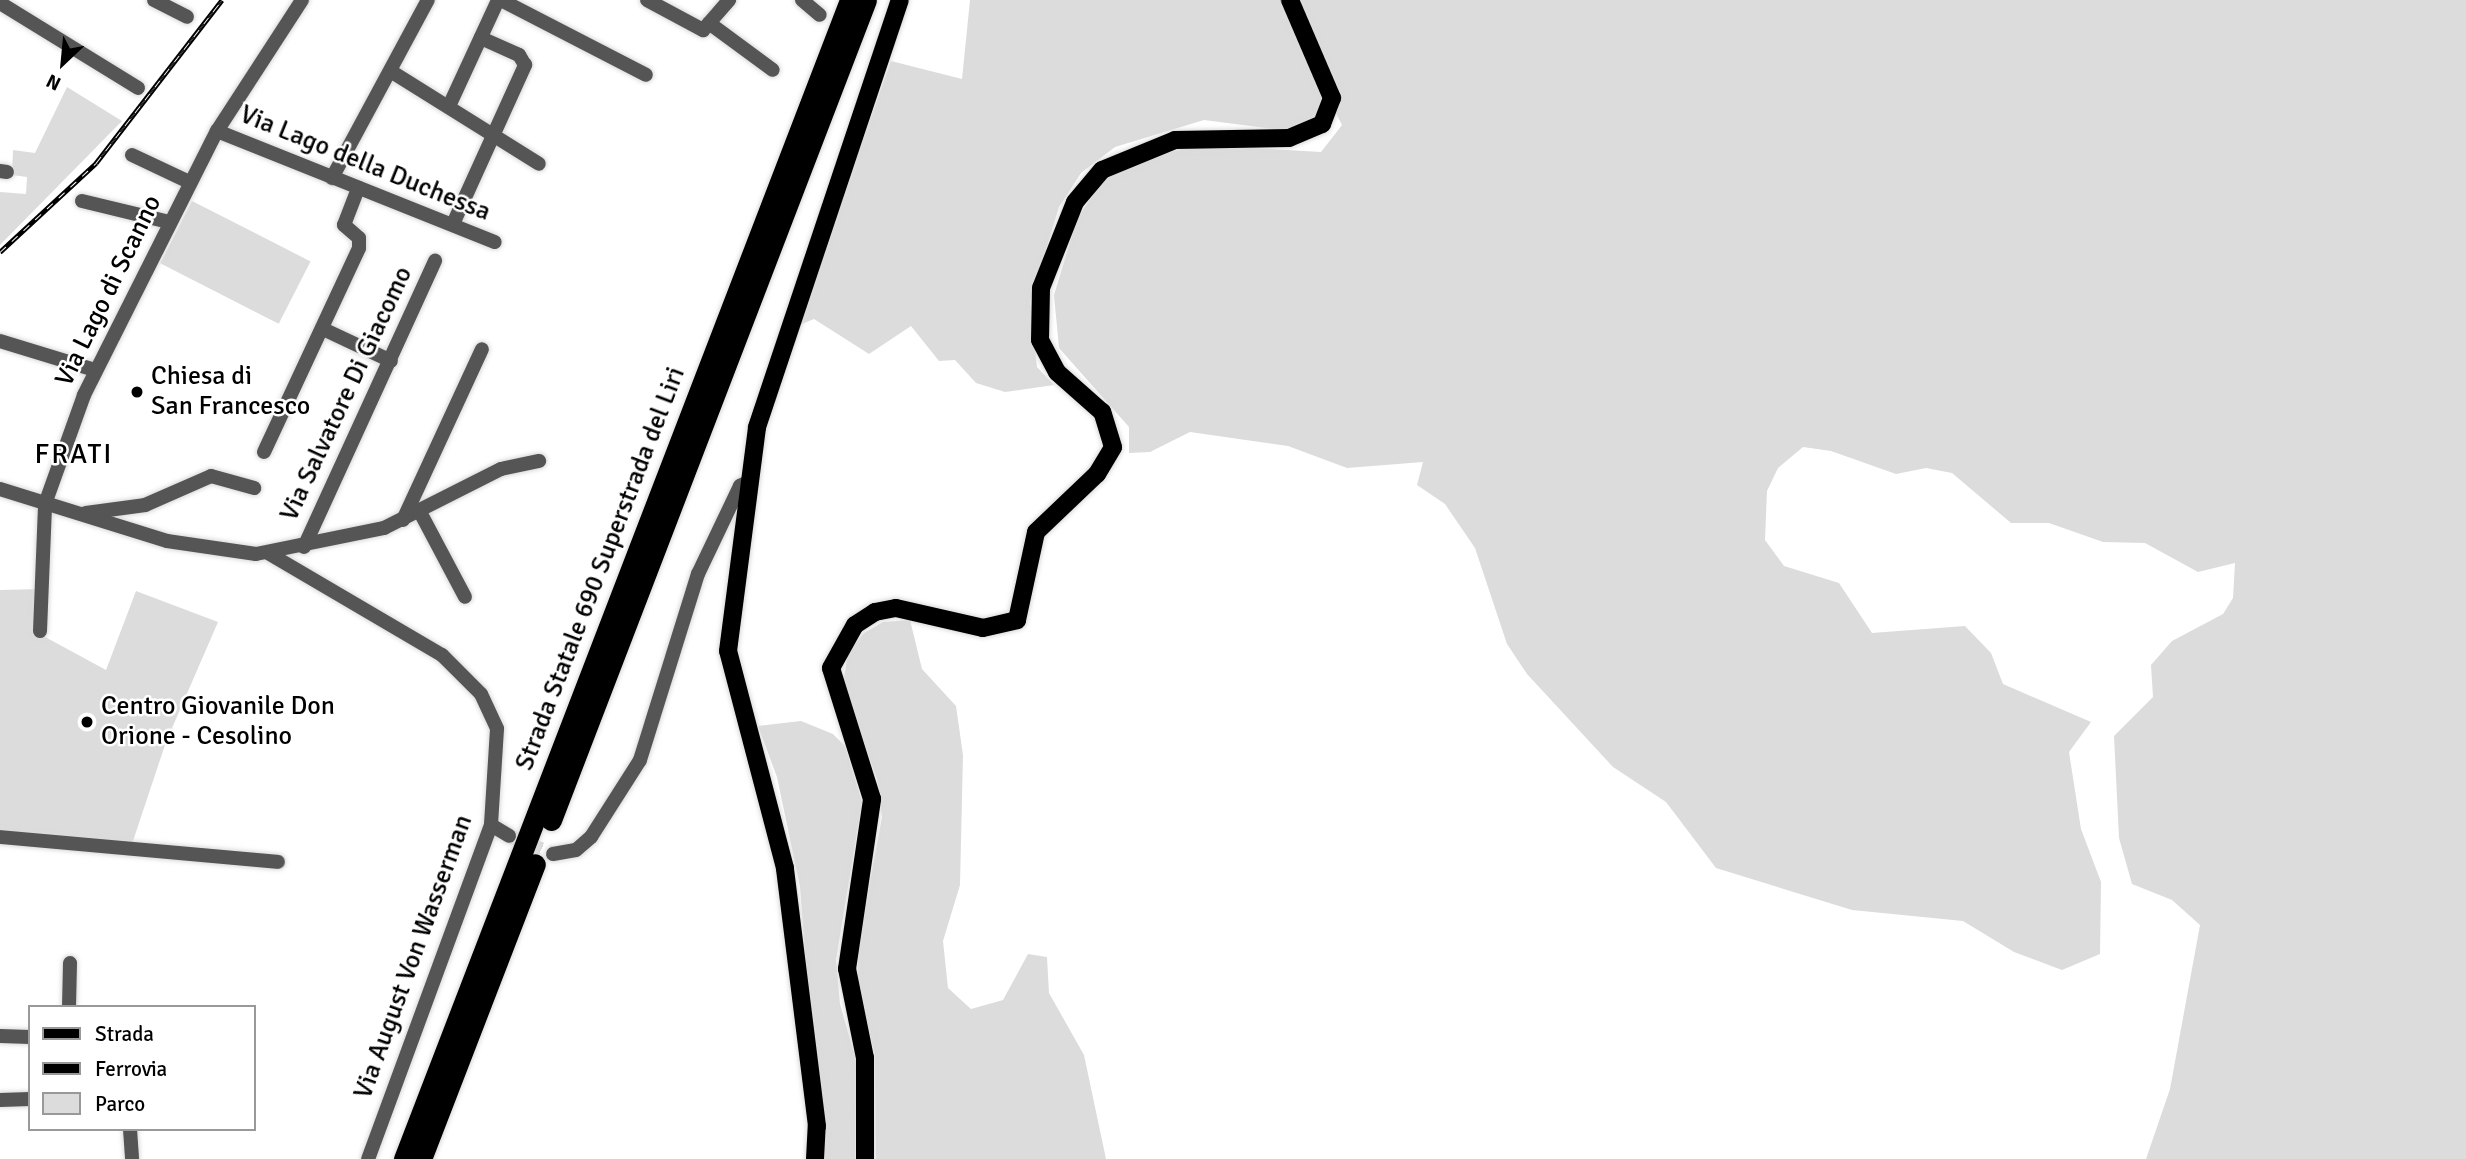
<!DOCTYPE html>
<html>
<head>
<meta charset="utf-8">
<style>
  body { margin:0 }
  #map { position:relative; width:2466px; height:1159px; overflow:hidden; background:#fff; font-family:Signika,sans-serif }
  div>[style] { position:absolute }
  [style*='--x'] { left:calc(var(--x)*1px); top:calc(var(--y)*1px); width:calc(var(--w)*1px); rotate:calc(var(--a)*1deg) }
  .green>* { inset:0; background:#dcdcdc; transform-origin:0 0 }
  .minor-tunnel>* { height:14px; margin-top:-7px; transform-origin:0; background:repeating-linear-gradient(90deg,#d9d9d9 0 14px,transparent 0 21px) }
  .roads { filter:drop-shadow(0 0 2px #dbdbdb) drop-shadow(0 0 2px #dbdbdb) }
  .minor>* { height:14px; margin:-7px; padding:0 7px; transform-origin:7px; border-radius:7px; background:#555 }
  .major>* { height:18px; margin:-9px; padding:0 9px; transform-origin:9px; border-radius:9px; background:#000 }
  .highway>* { height:21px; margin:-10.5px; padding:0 10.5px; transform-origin:10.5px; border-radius:10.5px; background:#000 }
  .rail>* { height:5px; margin-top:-2.5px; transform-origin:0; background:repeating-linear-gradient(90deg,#fff 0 8px,#000 0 16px); box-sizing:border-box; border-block:2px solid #000 }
  .dots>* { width:19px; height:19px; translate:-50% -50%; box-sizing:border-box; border:4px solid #fff; border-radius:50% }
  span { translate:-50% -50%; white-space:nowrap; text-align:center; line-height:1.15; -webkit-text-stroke:5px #fff; paint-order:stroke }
  .street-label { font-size:26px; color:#000 }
  .poi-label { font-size:26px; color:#000 }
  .left { translate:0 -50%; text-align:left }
  .neighbourhood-label { font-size:28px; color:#000; letter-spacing:2px }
  .legend { position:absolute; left:28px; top:1005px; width:228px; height:126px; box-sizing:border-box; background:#fff; border:2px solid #999; margin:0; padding:9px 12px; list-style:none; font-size:21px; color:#000 }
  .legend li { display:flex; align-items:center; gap:14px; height:35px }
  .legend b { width:35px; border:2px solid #999 }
  .north { position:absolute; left:28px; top:28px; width:70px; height:70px; -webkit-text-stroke:5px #fff; paint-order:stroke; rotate:206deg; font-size:19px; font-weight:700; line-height:28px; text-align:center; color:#000 }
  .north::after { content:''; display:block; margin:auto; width:24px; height:32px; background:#000; clip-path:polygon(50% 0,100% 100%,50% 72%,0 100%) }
</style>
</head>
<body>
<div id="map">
  <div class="green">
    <i style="clip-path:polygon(970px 0,2466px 0,2466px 1159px,2146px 1159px,2170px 1089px,2200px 925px,2172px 900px,2132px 884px,2119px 838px,2114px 736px,2153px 697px,2151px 665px,2172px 641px,2223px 614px,2233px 598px,2235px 563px,2198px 572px,2145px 543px,2103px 542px,2049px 523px,2011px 523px,1952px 473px,1926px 468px,1896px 474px,1831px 451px,1803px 447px,1778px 468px,1767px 491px,1765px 540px,1784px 566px,1839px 583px,1872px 633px,1965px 626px,1991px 653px,2003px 684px,2091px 722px,2069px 752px,2081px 829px,2101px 882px,2100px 954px,2062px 970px,2014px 952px,1963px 921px,1852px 910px,1716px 868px,1666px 802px,1613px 767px,1527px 674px,1507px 644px,1475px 548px,1445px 504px,1417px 485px,1423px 462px,1347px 468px,1288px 446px,1190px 432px,1150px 452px,1129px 453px,1129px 427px,1059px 348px,1054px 295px,1077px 219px,1101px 183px,1131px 160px,1203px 145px,1321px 152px,1342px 125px,1336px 113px,1290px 131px,1204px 120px,1115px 147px,1081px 173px,1059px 207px,1030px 302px,1037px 367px,1054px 385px,1005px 392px,976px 383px,955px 360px,939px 361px,911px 326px,869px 354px,814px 319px,797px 326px,891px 61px,962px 79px)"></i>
    <i style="clip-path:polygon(67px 87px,122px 121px,0 245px,0 192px,26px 194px,27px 177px,12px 175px,13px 150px,35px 153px)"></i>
    <i style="left:192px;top:201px;width:133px;height:70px;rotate:27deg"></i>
    <i style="clip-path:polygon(41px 589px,36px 632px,106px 670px,136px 591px,218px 622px,166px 742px,132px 844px,0 833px,0 590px)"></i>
    <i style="clip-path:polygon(910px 620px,922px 669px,956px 706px,963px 755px,960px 885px,943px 941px,948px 988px,971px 1009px,1003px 1000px,1028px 954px,1047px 957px,1049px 993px,1084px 1055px,1106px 1159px,876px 1159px,875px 1055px,858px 985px,858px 946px,882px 817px,877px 779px,843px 684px,848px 653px,864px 633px,883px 622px)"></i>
    <i style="clip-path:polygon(801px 721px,833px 734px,845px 746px,862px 802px,836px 960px,840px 1004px,856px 1060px,855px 1159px,821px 1159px,800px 887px,777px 777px,758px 726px)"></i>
  </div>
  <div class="minor-tunnel">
    <i style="--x:509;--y:836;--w:48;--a:22.2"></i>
  </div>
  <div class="roads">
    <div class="minor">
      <i style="--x:154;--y:0;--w:37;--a:27"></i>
      <i style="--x:501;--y:0;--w:163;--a:27.3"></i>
      <i style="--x:647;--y:0;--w:64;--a:28.2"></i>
      <i style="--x:703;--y:30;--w:40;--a:-49"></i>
      <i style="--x:802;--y:0;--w:23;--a:40"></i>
      <i style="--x:0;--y:3;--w:162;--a:31.6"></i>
      <i style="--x:709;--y:23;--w:79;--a:36.3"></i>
      <i style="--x:392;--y:72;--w:173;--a:32"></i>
      <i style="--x:450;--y:104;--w:115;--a:-65.2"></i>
      <i style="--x:217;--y:131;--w:299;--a:21.8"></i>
      <i style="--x:132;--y:155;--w:63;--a:25.3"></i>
      <i style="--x:0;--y:171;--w:7;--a:8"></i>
      <i style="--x:332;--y:178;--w:202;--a:-61.7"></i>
      <i style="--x:82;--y:201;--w:89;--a:13.6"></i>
      <i style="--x:453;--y:224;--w:175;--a:-65.6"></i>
      <i style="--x:525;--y:65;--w:12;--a:-121"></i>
      <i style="--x:519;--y:55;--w:42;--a:-155.9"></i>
      <i style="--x:323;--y:329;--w:75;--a:25.2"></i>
      <i style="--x:0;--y:341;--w:99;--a:17"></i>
      <i style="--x:264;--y:452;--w:225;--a:-65"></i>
      <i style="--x:359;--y:248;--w:10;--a:-90"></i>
      <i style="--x:359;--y:238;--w:20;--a:-139"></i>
      <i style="--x:344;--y:225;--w:40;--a:-69"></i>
      <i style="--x:0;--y:489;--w:175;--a:17.3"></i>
      <i style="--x:167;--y:541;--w:90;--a:8.3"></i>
      <i style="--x:256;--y:554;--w:131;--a:-11.5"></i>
      <i style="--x:384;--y:528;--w:131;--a:-26.8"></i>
      <i style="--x:501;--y:469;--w:39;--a:-12"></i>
      <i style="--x:420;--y:512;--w:96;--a:62.1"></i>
      <i style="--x:86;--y:513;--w:60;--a:-7.7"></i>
      <i style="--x:145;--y:505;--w:72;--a:-23.7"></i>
      <i style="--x:211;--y:476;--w:45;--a:15.6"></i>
      <i style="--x:403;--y:520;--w:188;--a:-65.2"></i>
      <i style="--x:304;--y:547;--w:315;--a:-65.4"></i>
      <i style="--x:268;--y:553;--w:202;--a:30.4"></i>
      <i style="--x:442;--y:655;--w:55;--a:45"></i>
      <i style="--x:481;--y:694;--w:38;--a:65"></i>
      <i style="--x:497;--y:729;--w:96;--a:93.6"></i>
      <i style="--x:491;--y:825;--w:356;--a:110.2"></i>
      <i style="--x:40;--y:631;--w:127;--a:-87.7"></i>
      <i style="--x:45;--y:504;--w:116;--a:-70.3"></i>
      <i style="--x:84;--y:395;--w:296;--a:-63.3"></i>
      <i style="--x:217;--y:131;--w:156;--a:-57"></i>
      <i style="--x:491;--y:825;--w:21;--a:31"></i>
      <i style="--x:0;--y:837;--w:279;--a:5.1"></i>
      <i style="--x:553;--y:854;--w:23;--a:-10"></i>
      <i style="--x:576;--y:850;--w:20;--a:-41"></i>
      <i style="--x:591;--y:837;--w:91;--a:-57.5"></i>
      <i style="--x:640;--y:760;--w:195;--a:-72.7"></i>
      <i style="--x:698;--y:574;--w:98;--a:-64.5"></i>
      <i style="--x:740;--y:486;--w:11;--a:-27"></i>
      <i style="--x:69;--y:1007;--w:44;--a:-88.7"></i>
      <i style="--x:0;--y:1036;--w:30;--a:2"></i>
      <i style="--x:0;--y:1100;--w:30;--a:-2"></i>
      <i style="--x:130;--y:1129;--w:30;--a:86"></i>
    </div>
    <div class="major">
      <i style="--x:815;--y:1159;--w:33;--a:-87"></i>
      <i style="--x:817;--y:1126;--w:260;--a:-97.1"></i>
      <i style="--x:785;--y:868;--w:224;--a:-104.7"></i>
      <i style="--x:728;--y:651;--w:226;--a:-82.6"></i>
      <i style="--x:757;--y:427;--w:450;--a:-71.5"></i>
      <i style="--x:865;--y:1159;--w:101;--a:-90"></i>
      <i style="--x:865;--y:1058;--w:91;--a:-101.4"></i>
      <i style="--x:847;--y:969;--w:172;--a:-81.6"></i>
      <i style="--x:872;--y:799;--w:137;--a:-107.4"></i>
      <i style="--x:831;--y:668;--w:49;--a:-60.8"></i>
      <i style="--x:855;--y:625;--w:24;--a:-33"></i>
      <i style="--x:875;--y:612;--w:21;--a:-11"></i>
      <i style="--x:896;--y:608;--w:89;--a:12.9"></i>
      <i style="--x:983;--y:628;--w:35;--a:-13"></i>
      <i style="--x:1017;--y:620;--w:90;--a:-77.8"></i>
      <i style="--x:1036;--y:532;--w:84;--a:-43.6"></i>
      <i style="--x:1097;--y:474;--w:31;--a:-59"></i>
      <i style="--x:1113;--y:447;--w:37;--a:-107"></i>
      <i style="--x:1102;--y:412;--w:60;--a:-138.4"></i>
      <i style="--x:1057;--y:372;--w:36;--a:-118"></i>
      <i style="--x:1040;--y:340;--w:52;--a:-88.9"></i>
      <i style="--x:1041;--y:288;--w:92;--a:-68.4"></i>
      <i style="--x:1075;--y:202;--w:42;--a:-49.8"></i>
      <i style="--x:1102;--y:170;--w:79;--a:-22.3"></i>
      <i style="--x:1175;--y:140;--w:114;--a:-1"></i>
      <i style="--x:1289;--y:138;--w:36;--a:-23"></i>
      <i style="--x:1322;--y:124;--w:28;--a:-69"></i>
      <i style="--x:1332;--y:98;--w:107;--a:-113.2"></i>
    </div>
    <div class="highway">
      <i style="--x:551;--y:820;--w:878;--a:-68.99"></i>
      <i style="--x:404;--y:1159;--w:1242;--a:-68.95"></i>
      <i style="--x:421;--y:1159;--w:316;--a:-68.9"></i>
    </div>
  </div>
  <div class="rail">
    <i style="--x:0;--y:252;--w:131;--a:-42.8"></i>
    <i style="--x:96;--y:163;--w:206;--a:-52.3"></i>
  </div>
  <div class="dots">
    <i style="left:137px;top:392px;background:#000"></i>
    <i style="left:87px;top:722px;background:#000"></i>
  </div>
  <div class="street-label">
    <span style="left:365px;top:164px;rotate:22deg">Via Lago della Duchessa</span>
    <span style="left:109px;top:291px;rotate:-64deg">Via Lago di Scanno</span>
    <span style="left:347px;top:394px;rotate:-65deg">Via Salvatore Di Giacomo</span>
    <span style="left:601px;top:569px;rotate:-69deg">Strada Statale 690 Superstrada del Liri</span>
    <span style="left:414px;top:957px;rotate:-70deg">Via August Von Wasserman</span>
  </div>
  <div class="poi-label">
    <span class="left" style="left:151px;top:392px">Chiesa di<br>San Francesco</span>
    <span class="left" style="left:101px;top:722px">Centro Giovanile Don<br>Orione - Cesolino</span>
  </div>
  <div class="neighbourhood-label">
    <span style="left:74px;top:454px">FRATI</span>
  </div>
  <ul class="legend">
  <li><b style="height:9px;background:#000"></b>Strada</li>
  <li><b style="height:9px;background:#000"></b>Ferrovia</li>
  <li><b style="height:19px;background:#dcdcdc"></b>Parco</li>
  </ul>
  <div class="north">N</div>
</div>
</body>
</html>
